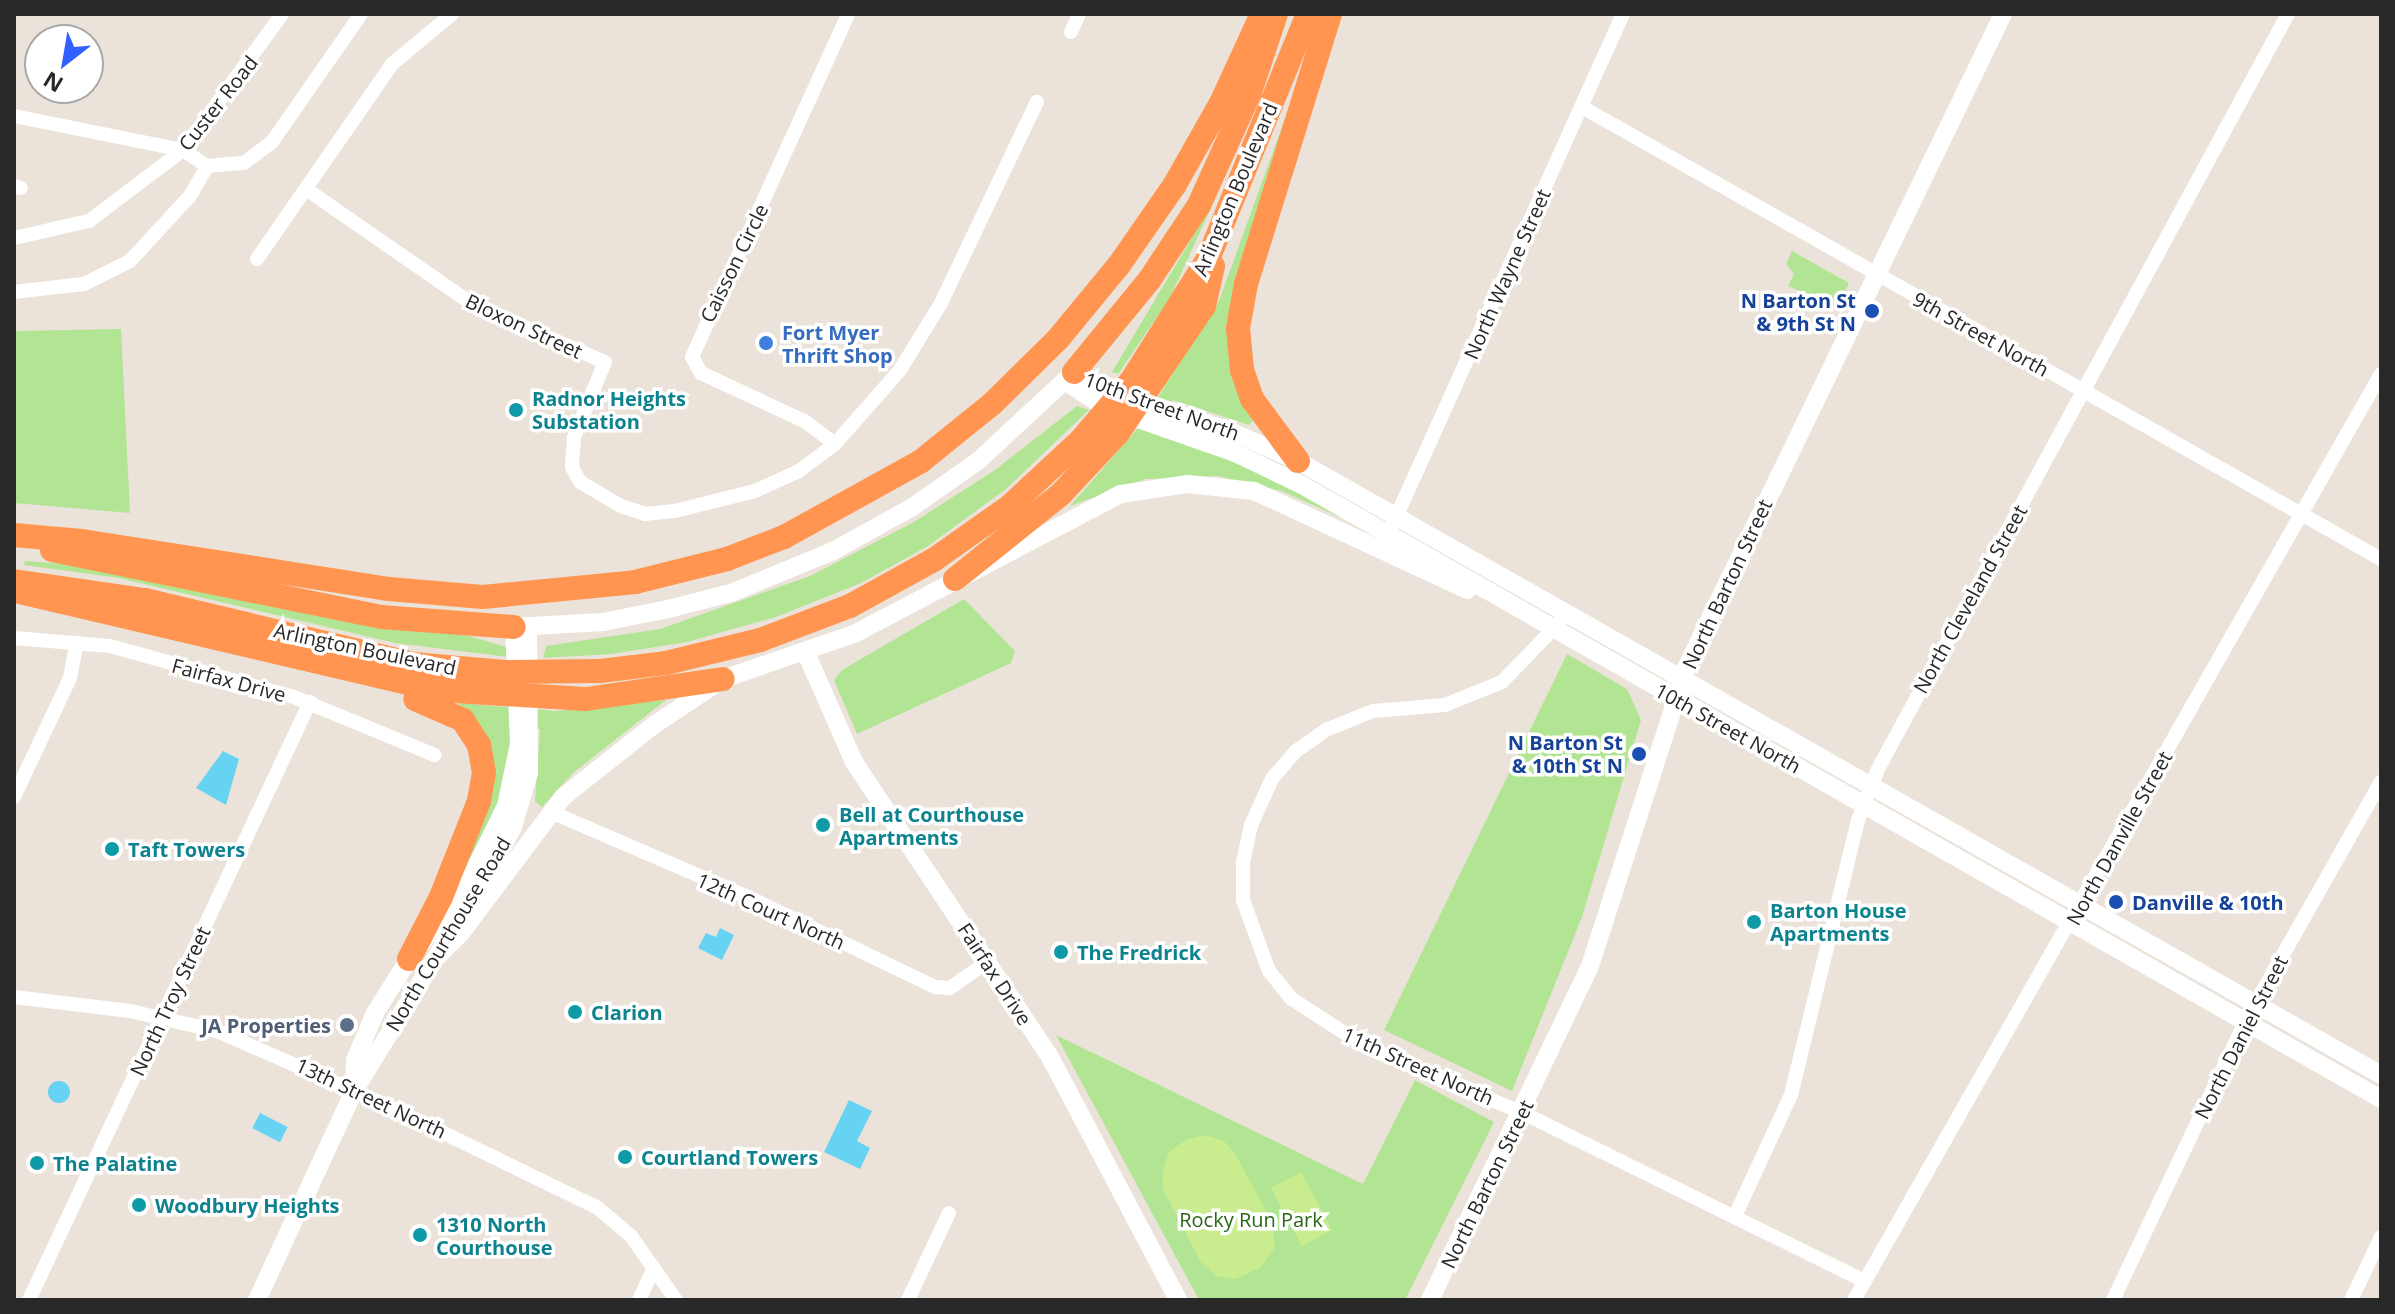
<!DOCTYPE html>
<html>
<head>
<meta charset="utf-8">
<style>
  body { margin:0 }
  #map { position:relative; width:2395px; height:1314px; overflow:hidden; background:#ebe3d9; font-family:"Open Sans",sans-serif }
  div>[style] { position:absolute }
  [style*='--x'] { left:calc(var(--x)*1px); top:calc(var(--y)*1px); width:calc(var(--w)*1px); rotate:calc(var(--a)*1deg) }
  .green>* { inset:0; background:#b2e593 }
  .pitch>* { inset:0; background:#c8ec8e; transform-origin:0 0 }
  .water>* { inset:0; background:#67d3f2; transform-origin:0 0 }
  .round { border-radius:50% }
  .street>* { height:14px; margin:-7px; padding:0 7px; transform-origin:7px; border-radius:7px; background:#fff }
  .secondary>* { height:18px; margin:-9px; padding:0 9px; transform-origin:9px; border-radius:9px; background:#fff }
  .highway>* { height:24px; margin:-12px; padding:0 12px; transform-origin:12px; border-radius:12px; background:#ff9550 }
  .dots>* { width:22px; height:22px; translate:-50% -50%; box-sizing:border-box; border:4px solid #fff; border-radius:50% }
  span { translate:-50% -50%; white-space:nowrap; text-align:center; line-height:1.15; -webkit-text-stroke:7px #fff; paint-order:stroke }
  .street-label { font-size:20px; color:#282828 }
  .transit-label { font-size:20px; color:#164399; font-weight:700 }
  .right { translate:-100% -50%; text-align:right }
  .left { translate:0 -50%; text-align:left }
  .shop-label { font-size:20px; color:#366cbe; font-weight:700 }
  .culture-label { font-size:20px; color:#0d838f; font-weight:700 }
  .service-label { font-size:20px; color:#4e5e75; font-weight:700 }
  .park-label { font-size:20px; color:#2a6717 }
  .frame { position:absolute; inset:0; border:16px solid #282828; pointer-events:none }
  .north { position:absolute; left:24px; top:24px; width:80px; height:80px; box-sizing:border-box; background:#fff; border:2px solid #a9a9a9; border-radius:50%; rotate:211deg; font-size:22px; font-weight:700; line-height:32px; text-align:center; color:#282828 }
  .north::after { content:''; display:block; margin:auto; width:28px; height:36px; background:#3260ff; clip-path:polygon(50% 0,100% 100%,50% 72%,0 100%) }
</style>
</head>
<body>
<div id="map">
  <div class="green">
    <i style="clip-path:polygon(1308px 55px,1237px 284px,1253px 420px,1249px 425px,1173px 400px,1151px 431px,1240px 462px,1355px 524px,1282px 491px,1218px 476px,1146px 479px,1070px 506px,1139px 427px,1219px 301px)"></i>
    <i style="clip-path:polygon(1215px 199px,1170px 298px,1118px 374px,1112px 372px)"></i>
    <i style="clip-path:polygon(1792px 251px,1849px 283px,1838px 307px,1788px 286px,1794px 274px,1786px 264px)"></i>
    <i style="clip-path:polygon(121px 329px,130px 513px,14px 503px,14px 331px)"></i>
    <i style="clip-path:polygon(1077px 406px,1089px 410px,1006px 489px,928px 546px,861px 583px,776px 617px,687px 642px,611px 654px,543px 658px,546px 646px,660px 629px,810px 576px,914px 522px,995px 470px)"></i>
    <i style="clip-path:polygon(25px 561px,82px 565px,406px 630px,466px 635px,509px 648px,509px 657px,395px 643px,119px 578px,24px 565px)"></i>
    <i style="clip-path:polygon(964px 599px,1015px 651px,1011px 663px,857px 734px,834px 680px,842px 670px)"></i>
    <i style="clip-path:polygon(1567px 654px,1627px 689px,1641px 720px,1582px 917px,1512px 1091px,1384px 1030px)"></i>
    <i style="clip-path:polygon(666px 700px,573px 773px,542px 807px,535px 801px,540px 729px,512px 730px,506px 785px,456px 891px,489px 796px,466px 710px,457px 703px,556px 711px)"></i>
    <i style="clip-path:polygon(1056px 1035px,1363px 1184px,1415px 1080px,1494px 1122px,1405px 1300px,1199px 1300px)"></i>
  </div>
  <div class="pitch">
    <i style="clip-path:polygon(1205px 1135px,1224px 1141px,1236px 1155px,1273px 1225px,1275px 1248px,1260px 1268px,1235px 1279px,1216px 1276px,1200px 1261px,1163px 1189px,1162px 1174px,1169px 1152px,1185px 1140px)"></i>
    <i style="left:1301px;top:1172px;width:66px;height:34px;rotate:62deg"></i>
  </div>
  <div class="water">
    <i style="clip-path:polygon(223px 751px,239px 759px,226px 805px,196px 788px)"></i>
    <i style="clip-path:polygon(720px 928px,734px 935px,722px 960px,698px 948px,706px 933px,716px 937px)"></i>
    <i class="round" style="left:48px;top:1081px;width:22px;height:22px"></i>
    <i style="clip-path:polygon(849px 1100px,872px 1111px,857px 1141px,870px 1148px,860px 1169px,824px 1152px)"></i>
    <i style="left:260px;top:1113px;width:31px;height:17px;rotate:27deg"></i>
  </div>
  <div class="street">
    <i style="--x:1071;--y:32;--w:20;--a:-66"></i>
    <i style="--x:1582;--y:107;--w:918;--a:29.5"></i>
    <i style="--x:14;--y:116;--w:172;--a:11.4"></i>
    <i style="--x:183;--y:150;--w:29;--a:34"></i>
    <i style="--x:207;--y:166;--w:37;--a:-5"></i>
    <i style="--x:244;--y:163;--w:35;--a:-37"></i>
    <i style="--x:272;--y:142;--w:156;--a:-55.2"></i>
    <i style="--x:14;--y:186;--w:7;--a:16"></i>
    <i style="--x:306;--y:189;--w:202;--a:34.7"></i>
    <i style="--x:472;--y:304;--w:145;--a:23.6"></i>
    <i style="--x:605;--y:362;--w:81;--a:112.5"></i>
    <i style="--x:574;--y:437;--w:30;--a:94"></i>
    <i style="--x:572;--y:467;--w:17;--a:62"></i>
    <i style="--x:580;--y:482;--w:48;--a:30.3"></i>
    <i style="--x:621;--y:506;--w:25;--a:18"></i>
    <i style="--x:645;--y:514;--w:30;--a:-6"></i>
    <i style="--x:675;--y:511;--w:82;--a:-14"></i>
    <i style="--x:755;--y:491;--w:48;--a:-24.4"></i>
    <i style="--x:799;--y:471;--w:45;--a:-36.9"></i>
    <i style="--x:835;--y:444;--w:98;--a:-48.7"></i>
    <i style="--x:900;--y:370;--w:79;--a:-58.5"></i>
    <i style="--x:941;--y:303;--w:223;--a:-64.5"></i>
    <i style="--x:14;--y:238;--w:77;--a:-12.8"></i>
    <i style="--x:89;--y:221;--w:118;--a:-37.1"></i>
    <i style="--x:183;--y:150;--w:168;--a:-53.9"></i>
    <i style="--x:257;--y:259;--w:237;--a:-55.3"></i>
    <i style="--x:392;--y:64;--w:78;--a:-39.8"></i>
    <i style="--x:14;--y:292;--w:70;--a:-6.5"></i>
    <i style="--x:84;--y:284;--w:51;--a:-26.6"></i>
    <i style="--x:130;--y:261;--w:88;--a:-47.3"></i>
    <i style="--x:190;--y:196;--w:34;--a:-60"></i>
    <i style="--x:835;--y:444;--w:39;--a:-143"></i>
    <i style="--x:804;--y:421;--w:114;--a:-155"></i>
    <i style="--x:701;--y:373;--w:18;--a:-119"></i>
    <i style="--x:692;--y:357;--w:377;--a:-65.5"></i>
    <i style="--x:1393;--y:524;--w:559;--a:-65.73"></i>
    <i style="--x:1560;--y:622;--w:83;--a:134"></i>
    <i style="--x:1502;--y:682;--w:61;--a:158"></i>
    <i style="--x:1445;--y:705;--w:72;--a:175.2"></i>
    <i style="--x:1373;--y:711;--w:51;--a:158"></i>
    <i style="--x:1326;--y:730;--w:37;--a:145"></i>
    <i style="--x:1296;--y:751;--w:37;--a:131"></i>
    <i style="--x:1272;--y:779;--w:51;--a:114.5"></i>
    <i style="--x:1251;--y:825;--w:39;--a:102"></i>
    <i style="--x:1243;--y:863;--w:37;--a:90"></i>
    <i style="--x:1243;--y:900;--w:76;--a:69.9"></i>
    <i style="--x:1269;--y:971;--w:36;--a:51"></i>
    <i style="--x:1292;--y:999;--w:88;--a:33"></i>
    <i style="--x:1366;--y:1047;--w:170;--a:22.8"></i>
    <i style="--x:1523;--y:1113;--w:381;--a:26.2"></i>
    <i style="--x:14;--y:638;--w:96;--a:4.8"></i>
    <i style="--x:110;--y:646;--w:191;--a:15.5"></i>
    <i style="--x:294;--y:697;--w:152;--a:22.4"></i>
    <i style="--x:14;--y:797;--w:132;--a:-64.8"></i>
    <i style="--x:70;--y:678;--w:36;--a:-79"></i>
    <i style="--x:551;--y:812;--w:210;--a:23.3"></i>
    <i style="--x:744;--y:895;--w:212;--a:25.7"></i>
    <i style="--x:935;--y:987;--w:15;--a:4"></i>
    <i style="--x:950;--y:988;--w:45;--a:-35.1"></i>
    <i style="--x:14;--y:997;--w:117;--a:6.9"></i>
    <i style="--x:130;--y:1011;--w:89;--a:12.9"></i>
    <i style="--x:217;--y:1031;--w:180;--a:23.6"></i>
    <i style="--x:382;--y:1103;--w:240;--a:25.9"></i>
    <i style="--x:598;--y:1208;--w:43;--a:40.3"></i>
    <i style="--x:631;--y:1236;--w:78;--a:54.9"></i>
    <i style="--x:1735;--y:1216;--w:133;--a:-65.2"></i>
    <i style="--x:1791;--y:1095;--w:283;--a:-76.3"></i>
    <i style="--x:1858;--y:820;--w:55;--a:-68.6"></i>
    <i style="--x:1878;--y:769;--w:859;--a:-61.5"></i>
    <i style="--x:29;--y:1300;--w:661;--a:-64.83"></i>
    <i style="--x:639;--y:1300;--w:35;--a:-65"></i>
    <i style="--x:908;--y:1300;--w:96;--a:-64.8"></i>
    <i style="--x:1854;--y:1300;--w:1065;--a:-60.36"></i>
    <i style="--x:2113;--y:1300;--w:308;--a:-64.6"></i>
    <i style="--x:2245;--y:1022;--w:276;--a:-60.5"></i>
    <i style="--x:2351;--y:1300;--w:70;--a:-64.5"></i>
  </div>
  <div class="secondary">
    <i style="--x:1065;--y:381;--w:47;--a:33.7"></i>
    <i style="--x:1104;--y:407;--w:139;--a:19.3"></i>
    <i style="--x:1235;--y:453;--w:74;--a:25.5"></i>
    <i style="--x:1302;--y:485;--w:1241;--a:29.64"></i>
    <i style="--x:806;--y:653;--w:119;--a:66.2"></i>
    <i style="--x:854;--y:762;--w:354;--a:56.4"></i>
    <i style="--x:1050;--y:1057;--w:275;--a:62.2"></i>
    <i style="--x:477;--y:894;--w:76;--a:-61.8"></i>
    <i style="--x:513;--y:827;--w:56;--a:-73.5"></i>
    <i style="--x:529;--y:773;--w:146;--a:-90.4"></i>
    <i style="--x:435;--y:959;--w:37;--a:-45"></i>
    <i style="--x:461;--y:933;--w:170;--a:-53.1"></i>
    <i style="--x:563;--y:797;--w:116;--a:-38.4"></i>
    <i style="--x:654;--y:725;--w:83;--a:-33.7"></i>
    <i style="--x:723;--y:679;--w:139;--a:-19"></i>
    <i style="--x:854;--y:634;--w:301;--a:-27.7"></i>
    <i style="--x:1121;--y:494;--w:68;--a:-8.5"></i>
    <i style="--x:1188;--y:484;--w:66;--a:6.1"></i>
    <i style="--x:1254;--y:491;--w:235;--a:24.9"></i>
    <i style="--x:354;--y:1091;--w:31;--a:-88"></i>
    <i style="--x:355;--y:1060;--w:51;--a:-66.9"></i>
    <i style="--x:375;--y:1013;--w:64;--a:-57.8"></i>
    <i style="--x:409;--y:959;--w:87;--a:-51"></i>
    <i style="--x:464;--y:891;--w:95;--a:-63.7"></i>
    <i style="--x:506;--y:806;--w:63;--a:-78.2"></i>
    <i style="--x:519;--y:744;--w:117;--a:-92.4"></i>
    <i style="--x:514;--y:627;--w:89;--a:-3.2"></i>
    <i style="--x:603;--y:622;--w:66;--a:-11.3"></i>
    <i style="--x:668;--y:609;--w:65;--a:-14.3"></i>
    <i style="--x:731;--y:593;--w:110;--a:-22.4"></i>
    <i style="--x:833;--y:551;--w:89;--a:-28.9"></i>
    <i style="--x:911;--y:508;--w:82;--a:-35"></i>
    <i style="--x:978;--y:461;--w:131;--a:-42.8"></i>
    <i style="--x:1074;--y:372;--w:22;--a:34"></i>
    <i style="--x:1092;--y:384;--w:148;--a:18.9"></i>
    <i style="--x:1232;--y:432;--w:72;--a:23.7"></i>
    <i style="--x:1298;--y:461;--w:1245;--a:29.55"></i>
    <i style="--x:257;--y:1300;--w:230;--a:-65.1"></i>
    <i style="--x:354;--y:1091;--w:167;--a:-58.5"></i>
    <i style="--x:1430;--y:1300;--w:370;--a:-64.4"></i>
    <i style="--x:1590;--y:966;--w:315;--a:-72.1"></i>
    <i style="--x:1687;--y:666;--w:725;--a:-64.14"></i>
  </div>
  <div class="highway">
    <i style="--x:1074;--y:372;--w:120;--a:-50.7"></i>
    <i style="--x:1150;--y:279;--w:89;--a:-56.5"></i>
    <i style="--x:1199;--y:205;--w:124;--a:-65.7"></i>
    <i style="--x:1250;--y:92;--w:82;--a:-71.6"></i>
    <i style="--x:1298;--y:461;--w:77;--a:-126.6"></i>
    <i style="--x:1252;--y:399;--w:31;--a:-109"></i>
    <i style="--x:1242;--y:370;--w:42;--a:-95.4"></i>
    <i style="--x:1238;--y:328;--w:45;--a:-79.7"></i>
    <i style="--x:1246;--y:284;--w:283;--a:-72.7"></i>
    <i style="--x:14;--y:535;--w:68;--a:5"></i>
    <i style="--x:82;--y:541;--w:311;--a:8.9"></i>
    <i style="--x:389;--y:589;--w:94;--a:4.9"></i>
    <i style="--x:483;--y:597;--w:153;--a:-5.6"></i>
    <i style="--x:635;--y:582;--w:95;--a:-14"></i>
    <i style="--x:727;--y:559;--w:61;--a:-21.1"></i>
    <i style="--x:784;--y:537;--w:155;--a:-28.9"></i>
    <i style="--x:920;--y:462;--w:92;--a:-38.9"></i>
    <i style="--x:992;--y:404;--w:93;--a:-44.6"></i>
    <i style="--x:1058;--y:339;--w:96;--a:-50.5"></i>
    <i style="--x:1119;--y:265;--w:96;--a:-55.2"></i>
    <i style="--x:1174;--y:186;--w:95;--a:-60.5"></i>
    <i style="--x:1221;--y:103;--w:98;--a:-65.3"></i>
    <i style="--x:52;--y:550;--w:336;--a:11.5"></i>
    <i style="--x:381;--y:617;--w:133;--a:4.3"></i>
    <i style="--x:955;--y:579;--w:134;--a:-38.7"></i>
    <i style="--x:1060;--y:495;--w:85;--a:-46.9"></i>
    <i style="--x:1118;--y:433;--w:153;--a:-55.9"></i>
    <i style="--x:1204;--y:306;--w:41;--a:-77.3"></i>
    <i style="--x:14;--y:581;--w:132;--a:8.3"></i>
    <i style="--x:145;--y:600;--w:276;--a:13.4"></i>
    <i style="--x:413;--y:664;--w:92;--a:5"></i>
    <i style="--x:505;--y:672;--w:95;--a:-0.6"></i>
    <i style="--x:600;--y:671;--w:66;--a:-6.9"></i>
    <i style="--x:666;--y:663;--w:97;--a:-13.7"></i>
    <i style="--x:760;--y:640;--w:96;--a:-20.7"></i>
    <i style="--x:850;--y:606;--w:97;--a:-28.9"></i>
    <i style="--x:935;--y:559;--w:92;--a:-35.2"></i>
    <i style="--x:1010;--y:506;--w:97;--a:-42.9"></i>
    <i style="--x:1081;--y:440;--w:79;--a:-49.6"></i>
    <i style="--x:1132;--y:380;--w:143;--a:-57.9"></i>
    <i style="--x:1208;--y:259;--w:265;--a:-67.8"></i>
    <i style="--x:20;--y:592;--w:429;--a:13.2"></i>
    <i style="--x:438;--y:690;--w:148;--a:3.5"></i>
    <i style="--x:586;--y:699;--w:138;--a:-8.3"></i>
    <i style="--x:409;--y:959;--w:70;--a:-62.7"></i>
    <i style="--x:441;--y:897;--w:103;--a:-68.4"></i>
    <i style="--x:479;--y:801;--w:28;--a:-80"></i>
    <i style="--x:484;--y:773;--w:28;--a:-100"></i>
    <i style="--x:479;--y:745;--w:30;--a:-123"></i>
    <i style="--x:463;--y:720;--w:52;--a:-156.4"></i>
  </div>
  <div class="dots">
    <i style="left:1872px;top:311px;background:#1a4fb4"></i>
    <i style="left:766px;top:343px;background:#3f7fe0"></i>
    <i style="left:516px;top:410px;background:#0f9aa8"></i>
    <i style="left:1639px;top:754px;background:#1a4fb4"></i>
    <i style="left:823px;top:825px;background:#0f9aa8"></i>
    <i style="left:112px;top:849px;background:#0f9aa8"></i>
    <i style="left:2116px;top:902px;background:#1a4fb4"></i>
    <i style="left:1754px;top:922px;background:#0f9aa8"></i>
    <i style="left:1061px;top:952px;background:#0f9aa8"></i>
    <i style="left:575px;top:1012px;background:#0f9aa8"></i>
    <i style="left:347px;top:1025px;background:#5c6f8a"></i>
    <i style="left:625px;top:1157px;background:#0f9aa8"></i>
    <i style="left:37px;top:1163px;background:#0f9aa8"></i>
    <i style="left:139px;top:1205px;background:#0f9aa8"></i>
    <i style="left:420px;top:1235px;background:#0f9aa8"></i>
  </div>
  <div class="street-label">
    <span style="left:218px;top:103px;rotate:-52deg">Custer Road</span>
    <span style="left:1235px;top:189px;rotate:-67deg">Arlington Boulevard</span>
    <span style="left:734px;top:263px;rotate:-64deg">Caisson Circle</span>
    <span style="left:1507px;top:274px;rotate:-66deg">North Wayne Street</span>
    <span style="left:524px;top:326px;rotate:25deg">Bloxon Street</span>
    <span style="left:1981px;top:334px;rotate:29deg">9th Street North</span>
    <span style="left:1162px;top:406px;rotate:20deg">10th Street North</span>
    <span style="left:1727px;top:584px;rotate:-65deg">North Barton Street</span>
    <span style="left:1970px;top:599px;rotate:-61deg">North Cleveland Street</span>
    <span style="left:365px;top:649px;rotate:12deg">Arlington Boulevard</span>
    <span style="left:229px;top:680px;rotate:15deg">Fairfax Drive</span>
    <span style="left:1728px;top:728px;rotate:29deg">10th Street North</span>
    <span style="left:2119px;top:838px;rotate:-61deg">North Danville Street</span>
    <span style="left:771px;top:911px;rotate:24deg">12th Court North</span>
    <span style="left:448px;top:934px;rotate:-59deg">North Courthouse Road</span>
    <span style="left:995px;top:974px;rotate:57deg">Fairfax Drive</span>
    <span style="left:170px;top:1001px;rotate:-65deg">North Troy Street</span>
    <span style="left:2241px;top:1037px;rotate:-63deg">North Daniel Street</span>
    <span style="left:1418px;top:1066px;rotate:24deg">11th Street North</span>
    <span style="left:371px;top:1098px;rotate:25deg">13th Street North</span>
    <span style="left:1487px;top:1184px;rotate:-64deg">North Barton Street</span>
  </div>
  <div class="transit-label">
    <span class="right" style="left:1856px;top:312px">N Barton St<br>&amp; 9th St N</span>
    <span class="right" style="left:1623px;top:754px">N Barton St<br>&amp; 10th St N</span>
    <span class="left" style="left:2132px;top:902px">Danville &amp; 10th</span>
  </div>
  <div class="shop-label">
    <span class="left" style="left:782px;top:344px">Fort Myer<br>Thrift Shop</span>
  </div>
  <div class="culture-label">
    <span class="left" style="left:532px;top:410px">Radnor Heights<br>Substation</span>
    <span class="left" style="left:839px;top:826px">Bell at Courthouse<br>Apartments</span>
    <span class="left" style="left:128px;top:849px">Taft Towers</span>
    <span class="left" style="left:1770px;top:922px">Barton House<br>Apartments</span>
    <span class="left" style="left:1077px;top:952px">The Fredrick</span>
    <span class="left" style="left:591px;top:1012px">Clarion</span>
    <span class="left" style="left:641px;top:1157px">Courtland Towers</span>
    <span class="left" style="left:53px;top:1163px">The Palatine</span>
    <span class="left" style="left:155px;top:1205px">Woodbury Heights</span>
    <span class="left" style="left:436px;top:1236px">1310 North<br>Courthouse</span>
  </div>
  <div class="service-label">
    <span class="right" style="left:331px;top:1025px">JA Properties</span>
  </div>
  <div class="park-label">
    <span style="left:1251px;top:1219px">Rocky Run Park</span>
  </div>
  <div class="frame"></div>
  <div class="north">N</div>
</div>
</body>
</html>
